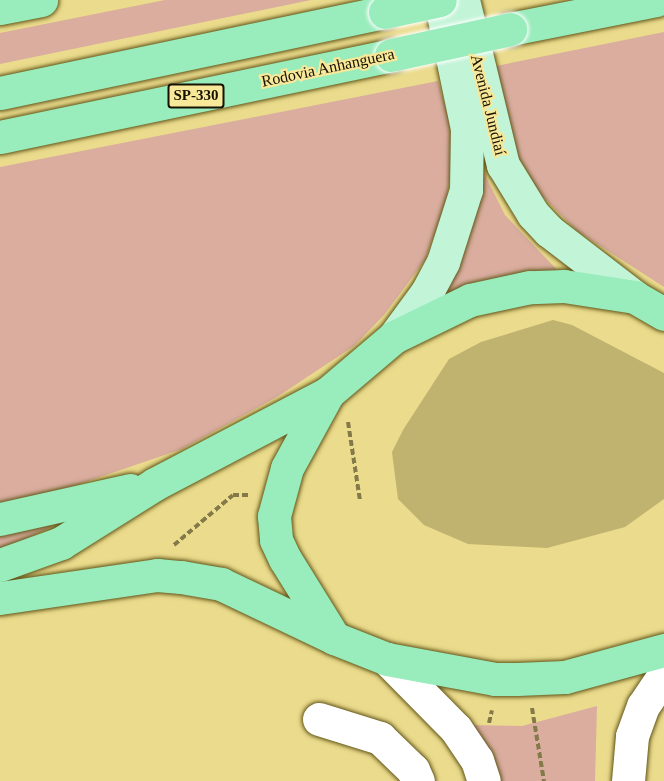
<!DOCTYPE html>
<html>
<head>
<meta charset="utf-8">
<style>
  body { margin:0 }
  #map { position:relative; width:664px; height:781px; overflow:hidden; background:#ebdb8c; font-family:"Times New Roman",serif }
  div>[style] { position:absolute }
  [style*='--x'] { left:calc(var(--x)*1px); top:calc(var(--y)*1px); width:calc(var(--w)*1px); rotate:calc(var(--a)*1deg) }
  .green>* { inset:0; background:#daad9f }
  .water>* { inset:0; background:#c0b26f }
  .path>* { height:4px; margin-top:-2px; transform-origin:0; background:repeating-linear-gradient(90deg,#847a49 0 6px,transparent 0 9px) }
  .roads { filter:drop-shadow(0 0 2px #615518) drop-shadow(0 0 2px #615518) }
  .minor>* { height:33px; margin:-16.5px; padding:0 16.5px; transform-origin:16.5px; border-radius:16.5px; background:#fff }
  .major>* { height:33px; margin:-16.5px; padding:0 16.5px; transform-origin:16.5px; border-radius:16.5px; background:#c2f4d7 }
  .highway>* { height:33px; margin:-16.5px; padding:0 16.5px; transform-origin:16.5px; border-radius:16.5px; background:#99ecbc }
  .bridges { filter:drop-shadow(0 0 2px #fff) drop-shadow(0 0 2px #fff) }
  .highway-bridge>* { height:33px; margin:-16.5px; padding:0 16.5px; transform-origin:16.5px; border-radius:16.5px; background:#99ecbc }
  span { translate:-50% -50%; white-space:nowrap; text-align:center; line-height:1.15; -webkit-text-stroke:4.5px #f8e899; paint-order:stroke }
  .shield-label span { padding:2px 4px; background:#f8e899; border:2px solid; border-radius:4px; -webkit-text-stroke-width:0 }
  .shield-label { font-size:15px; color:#161100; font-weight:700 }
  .street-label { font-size:16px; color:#161100 }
</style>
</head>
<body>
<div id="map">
  <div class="green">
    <i style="clip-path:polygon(165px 0,311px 0,0 64px,0 33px)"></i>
    <i style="clip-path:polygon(664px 32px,664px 287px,577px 231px,541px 195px,517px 155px,491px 67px)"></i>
    <i style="clip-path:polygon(438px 81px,450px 123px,452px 165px,446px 203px,425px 260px,384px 315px,354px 346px,277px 397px,182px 449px,71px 487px,0 503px,0 167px)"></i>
    <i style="clip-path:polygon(484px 173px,505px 215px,560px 273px,446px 298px,443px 291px,478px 205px)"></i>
    <i style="clip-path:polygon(50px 520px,51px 527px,0 551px,0 532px)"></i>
    <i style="clip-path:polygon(597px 706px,595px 781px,490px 781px,468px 725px,522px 726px)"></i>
  </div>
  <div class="water">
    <i style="clip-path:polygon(553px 320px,572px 325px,664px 373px,664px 499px,625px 527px,547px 548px,468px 544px,424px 525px,398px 499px,392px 452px,403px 430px,449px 359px,481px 342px)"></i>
  </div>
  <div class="path">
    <i style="--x:348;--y:422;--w:79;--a:81.3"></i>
    <i style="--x:174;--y:545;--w:77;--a:-40.3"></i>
    <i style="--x:233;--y:495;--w:17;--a:0"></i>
    <i style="--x:532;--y:708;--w:74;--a:80.7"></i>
    <i style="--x:489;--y:723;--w:13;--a:-77"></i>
  </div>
  <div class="roads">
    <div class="minor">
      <i style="--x:387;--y:659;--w:98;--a:45.4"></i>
      <i style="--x:456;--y:729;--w:37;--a:56"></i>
      <i style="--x:477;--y:760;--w:22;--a:72"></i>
      <i style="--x:319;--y:719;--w:64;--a:17.3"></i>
      <i style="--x:380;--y:738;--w:46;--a:44.1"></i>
      <i style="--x:413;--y:770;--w:12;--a:66"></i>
      <i style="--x:628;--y:781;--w:45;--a:-84.9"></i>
      <i style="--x:632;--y:736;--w:32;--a:-70"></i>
      <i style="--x:643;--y:706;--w:37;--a:-56"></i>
    </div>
    <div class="major">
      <i style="--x:463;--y:0;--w:170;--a:76.4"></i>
      <i style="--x:503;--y:165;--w:57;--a:58.5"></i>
      <i style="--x:533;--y:214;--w:23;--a:47"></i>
      <i style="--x:549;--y:231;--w:108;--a:37.5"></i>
      <i style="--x:394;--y:337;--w:56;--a:-53.7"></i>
      <i style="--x:427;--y:292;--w:34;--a:-62"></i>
      <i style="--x:443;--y:262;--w:76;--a:-72.3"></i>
      <i style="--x:466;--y:190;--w:61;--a:-89.1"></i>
      <i style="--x:467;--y:129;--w:117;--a:-101.8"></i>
    </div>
    <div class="highway">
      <i style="--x:0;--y:8;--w:42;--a:-11"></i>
      <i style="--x:510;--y:29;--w:149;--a:-11.2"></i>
      <i style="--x:0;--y:93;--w:393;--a:-11.9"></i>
      <i style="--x:0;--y:137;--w:400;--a:-11.8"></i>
      <i style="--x:664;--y:314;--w:34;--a:-150"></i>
      <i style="--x:635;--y:297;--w:72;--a:-171.2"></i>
      <i style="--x:564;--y:286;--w:34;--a:178"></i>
      <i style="--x:530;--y:287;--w:61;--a:167.8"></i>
      <i style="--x:470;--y:300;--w:85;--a:154"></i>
      <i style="--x:394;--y:337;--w:87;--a:139.7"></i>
      <i style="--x:328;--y:393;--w:85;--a:118.7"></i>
      <i style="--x:287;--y:468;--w:50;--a:105.2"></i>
      <i style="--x:274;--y:516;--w:24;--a:85"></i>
      <i style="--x:276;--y:540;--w:21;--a:65"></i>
      <i style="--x:285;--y:559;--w:93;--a:58.2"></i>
      <i style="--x:334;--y:638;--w:57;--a:21.6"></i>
      <i style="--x:387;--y:659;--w:110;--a:10.5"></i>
      <i style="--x:495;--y:679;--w:22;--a:0"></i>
      <i style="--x:517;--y:679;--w:48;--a:-2.4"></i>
      <i style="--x:565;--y:677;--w:103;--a:-15.3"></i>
      <i style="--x:0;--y:519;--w:133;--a:-12.6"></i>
      <i style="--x:0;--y:565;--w:65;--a:-19.8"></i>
      <i style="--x:61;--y:543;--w:111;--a:-32.1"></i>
      <i style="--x:155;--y:484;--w:195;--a:-27.7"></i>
      <i style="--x:0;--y:598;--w:159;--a:-8.3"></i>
      <i style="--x:157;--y:575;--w:24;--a:5"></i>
      <i style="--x:181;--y:577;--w:41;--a:9.9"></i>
      <i style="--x:221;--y:584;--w:125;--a:25.5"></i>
    </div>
  </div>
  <div class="bridges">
    <div class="highway-bridge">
      <i style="--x:385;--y:12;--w:56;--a:-12.3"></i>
      <i style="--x:391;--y:55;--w:122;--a:-12.3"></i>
    </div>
  </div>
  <div class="shield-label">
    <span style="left:196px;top:96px">SP-330</span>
  </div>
  <div class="street-label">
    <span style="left:328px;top:68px;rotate:-12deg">Rodovia Anhanguera</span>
    <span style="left:488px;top:105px;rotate:76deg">Avenida Jundiaí</span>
  </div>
</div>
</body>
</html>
